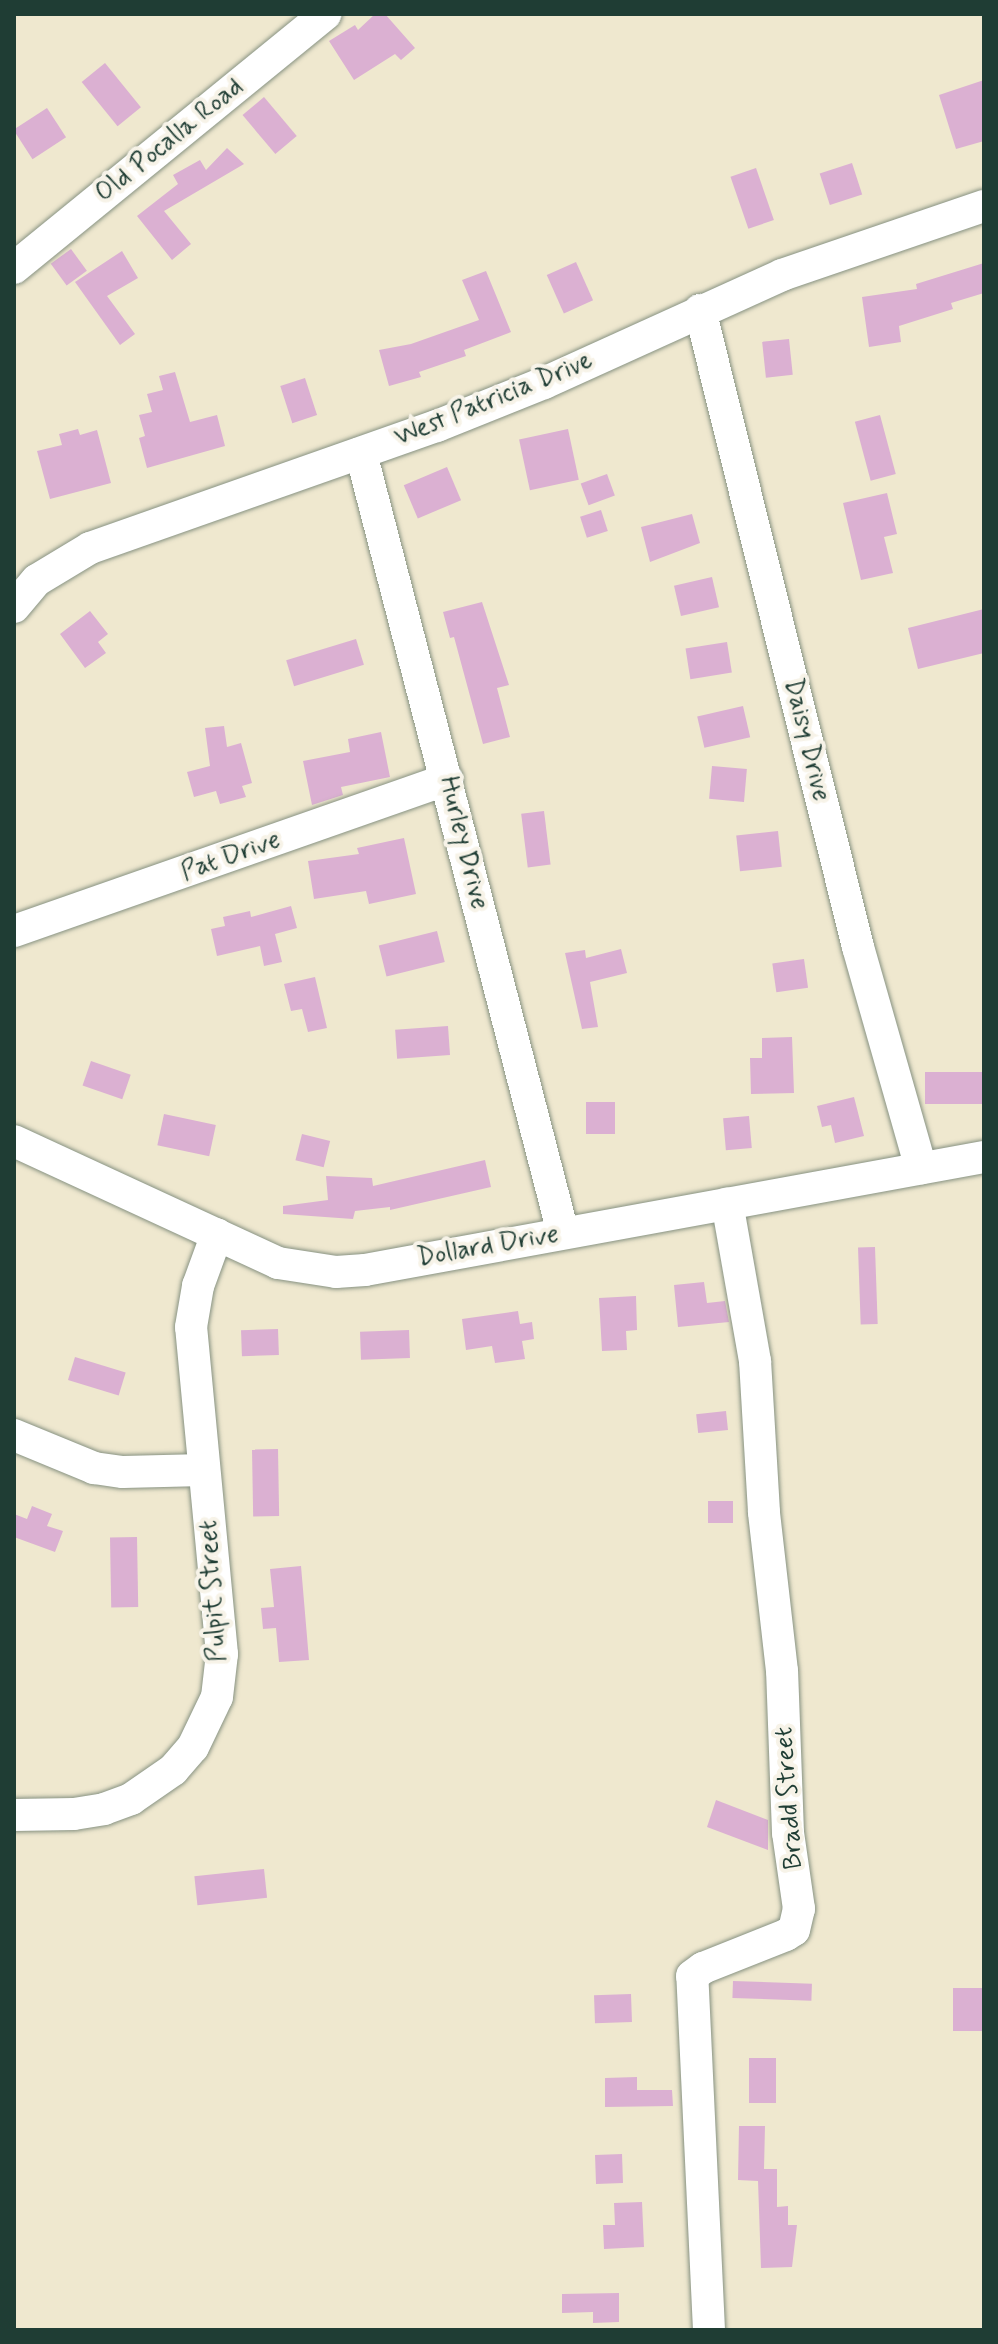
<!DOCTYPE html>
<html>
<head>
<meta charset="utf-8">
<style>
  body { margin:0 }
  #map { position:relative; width:998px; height:2344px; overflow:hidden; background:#efe8cf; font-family:Mynerve,sans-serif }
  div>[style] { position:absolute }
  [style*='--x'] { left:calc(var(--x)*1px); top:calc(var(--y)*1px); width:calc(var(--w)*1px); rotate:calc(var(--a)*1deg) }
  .building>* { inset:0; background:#dbb0d2; transform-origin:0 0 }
  .roads { filter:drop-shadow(0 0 2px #879282) drop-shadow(0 0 2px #879282) }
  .minor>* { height:32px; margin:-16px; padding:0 16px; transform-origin:16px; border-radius:16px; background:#fff }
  span { translate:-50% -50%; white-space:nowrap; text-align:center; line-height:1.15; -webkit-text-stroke:8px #f7f3e8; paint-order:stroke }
  .street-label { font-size:26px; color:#1f3d34 }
  .frame { position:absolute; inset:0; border:16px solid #1f3d34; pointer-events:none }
</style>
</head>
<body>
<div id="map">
  <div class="building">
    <i style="clip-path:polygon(375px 14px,385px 14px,415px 48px,401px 60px,395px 54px,354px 80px,329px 41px,355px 25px,358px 30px)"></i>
    <i style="left:105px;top:63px;width:57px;height:30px;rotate:51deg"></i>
    <i style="clip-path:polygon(984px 80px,984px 141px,956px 149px,939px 95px)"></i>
    <i style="left:264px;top:97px;width:51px;height:28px;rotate:50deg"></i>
    <i style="left:47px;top:108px;width:35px;height:40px;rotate:57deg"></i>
    <i style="clip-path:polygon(227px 148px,244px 164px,164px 211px,191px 244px,172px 260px,137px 216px,178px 184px,173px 175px,200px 160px,206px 170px)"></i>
    <i style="left:852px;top:163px;width:33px;height:34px;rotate:72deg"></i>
    <i style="left:756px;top:168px;width:55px;height:27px;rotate:71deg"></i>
    <i style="left:71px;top:249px;width:27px;height:25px;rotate:54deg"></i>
    <i style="clip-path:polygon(122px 251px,138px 278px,107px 296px,135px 334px,120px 345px,75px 282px)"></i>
    <i style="left:576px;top:262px;width:42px;height:32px;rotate:66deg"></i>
    <i style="clip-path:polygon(984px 263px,984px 293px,951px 303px,953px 309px,899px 326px,901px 342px,869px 347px,862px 297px,917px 289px,916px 284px)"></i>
    <i style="clip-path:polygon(486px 271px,511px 332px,464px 350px,466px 356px,419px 372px,421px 377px,389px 386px,379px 350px,411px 344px,479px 320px,462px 280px)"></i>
    <i style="left:789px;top:339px;width:36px;height:27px;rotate:84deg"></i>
    <i style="clip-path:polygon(175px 372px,190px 422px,217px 415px,225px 446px,147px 468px,139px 438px,145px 436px,139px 415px,152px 412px,147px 394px,163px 390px,159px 376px)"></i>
    <i style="left:305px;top:378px;width:39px;height:26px;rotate:72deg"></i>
    <i style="left:880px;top:415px;width:61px;height:26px;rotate:75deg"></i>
    <i style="clip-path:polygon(78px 429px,80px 435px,97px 430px,111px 483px,50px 499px,37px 451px,62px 445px,59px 434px)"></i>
    <i style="left:568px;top:429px;width:52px;height:50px;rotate:78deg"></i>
    <i style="left:447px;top:467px;width:36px;height:47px;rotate:67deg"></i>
    <i style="left:607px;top:474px;width:23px;height:28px;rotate:70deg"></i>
    <i style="clip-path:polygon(887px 493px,897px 534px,884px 537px,893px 573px,861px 580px,843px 503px)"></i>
    <i style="left:601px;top:510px;width:22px;height:22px;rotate:72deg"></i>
    <i style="clip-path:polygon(692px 514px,700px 543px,650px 562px,641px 527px)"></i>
    <i style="left:712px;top:577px;width:31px;height:39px;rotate:77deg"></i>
    <i style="clip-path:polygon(482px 602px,509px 685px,497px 688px,510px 737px,483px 744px,454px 637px,450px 638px,443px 612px)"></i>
    <i style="clip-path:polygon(984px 609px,984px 653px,918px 669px,908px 628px)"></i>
    <i style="clip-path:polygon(90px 611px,108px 634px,98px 642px,106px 653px,85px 668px,60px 634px)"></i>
    <i style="left:356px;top:639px;width:27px;height:73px;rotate:73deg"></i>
    <i style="left:727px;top:642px;width:31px;height:42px;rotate:81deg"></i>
    <i style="left:743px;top:706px;width:32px;height:47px;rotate:77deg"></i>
    <i style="clip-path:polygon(224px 726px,227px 747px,241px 743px,252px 783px,242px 786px,246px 797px,220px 804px,216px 791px,194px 797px,187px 772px,210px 766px,205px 728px)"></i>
    <i style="clip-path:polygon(381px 732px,390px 777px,341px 787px,343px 795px,312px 805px,303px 761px,350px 752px,348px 739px)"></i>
    <i style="left:712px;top:766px;width:35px;height:33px;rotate:5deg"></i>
    <i style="left:544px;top:811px;width:54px;height:23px;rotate:83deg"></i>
    <i style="left:778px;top:831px;width:36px;height:42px;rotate:84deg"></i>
    <i style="clip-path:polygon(404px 838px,416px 894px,369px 904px,366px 891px,314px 899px,308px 861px,359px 854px,357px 848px)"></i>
    <i style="clip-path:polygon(291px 906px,297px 928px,275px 934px,282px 962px,264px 966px,260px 946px,217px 956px,211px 929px,225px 926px,223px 917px,250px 911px,251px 917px)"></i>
    <i style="left:437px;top:931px;width:32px;height:60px;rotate:76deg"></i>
    <i style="clip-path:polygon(621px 949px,627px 973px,590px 982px,598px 1027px,582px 1029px,565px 953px,585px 950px,586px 958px)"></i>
    <i style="left:804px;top:959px;width:29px;height:32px;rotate:82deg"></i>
    <i style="clip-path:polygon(315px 977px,327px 1028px,308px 1032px,302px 1009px,291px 1011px,284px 984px)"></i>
    <i style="left:448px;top:1026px;width:29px;height:53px;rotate:86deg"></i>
    <i style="clip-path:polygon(792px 1037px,794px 1093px,751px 1094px,750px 1058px,762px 1058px,762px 1038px)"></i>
    <i style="left:91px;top:1061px;width:42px;height:26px;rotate:19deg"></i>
    <i style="left:984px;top:1072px;width:32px;height:59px;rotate:90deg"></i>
    <i style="clip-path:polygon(854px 1097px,864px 1136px,835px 1143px,831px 1125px,822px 1127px,817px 1106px)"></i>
    <i style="left:586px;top:1102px;width:29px;height:32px"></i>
    <i style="left:164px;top:1114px;width:53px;height:32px;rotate:12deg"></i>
    <i style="left:749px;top:1116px;width:32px;height:26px;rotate:85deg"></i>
    <i style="left:302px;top:1134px;width:29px;height:27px;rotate:14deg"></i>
    <i style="clip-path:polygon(485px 1160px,491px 1187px,390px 1210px,390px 1207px,355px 1211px,353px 1219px,283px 1214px,283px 1206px,328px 1200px,326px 1176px,372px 1178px,373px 1186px)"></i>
    <i style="left:875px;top:1247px;width:77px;height:17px;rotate:88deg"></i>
    <i style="clip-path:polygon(704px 1282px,707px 1303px,725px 1301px,729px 1322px,678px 1327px,674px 1285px)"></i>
    <i style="clip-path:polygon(636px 1296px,637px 1330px,626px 1331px,627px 1350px,602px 1351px,599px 1298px)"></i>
    <i style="clip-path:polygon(518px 1311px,520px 1324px,532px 1322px,534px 1339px,522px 1341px,525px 1359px,495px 1363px,492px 1346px,466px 1350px,462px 1319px)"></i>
    <i style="left:278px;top:1329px;width:26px;height:37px;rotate:88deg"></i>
    <i style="left:409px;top:1330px;width:28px;height:49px;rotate:88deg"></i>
    <i style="left:75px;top:1357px;width:53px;height:24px;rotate:17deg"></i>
    <i style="left:726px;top:1411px;width:19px;height:30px;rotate:84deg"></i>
    <i style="left:278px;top:1449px;width:67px;height:26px;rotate:89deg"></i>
    <i style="left:708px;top:1501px;width:25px;height:22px"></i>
    <i style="clip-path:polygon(32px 1506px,52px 1514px,47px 1526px,63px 1531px,55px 1552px,14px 1537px,14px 1514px,27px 1519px)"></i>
    <i style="left:137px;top:1537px;width:70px;height:27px;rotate:89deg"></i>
    <i style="clip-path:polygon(301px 1566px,309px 1660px,279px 1662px,276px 1628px,263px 1629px,261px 1608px,274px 1607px,270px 1569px)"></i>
    <i style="clip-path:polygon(716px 1800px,768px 1820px,768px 1850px,707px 1827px)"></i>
    <i style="left:264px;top:1869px;width:29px;height:70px;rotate:84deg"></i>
    <i style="left:733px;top:1981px;width:79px;height:17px;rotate:2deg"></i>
    <i style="left:984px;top:1988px;width:43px;height:31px;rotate:90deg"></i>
    <i style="left:631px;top:1994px;width:28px;height:37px;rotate:88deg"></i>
    <i style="left:749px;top:2058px;width:27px;height:45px"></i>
    <i style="clip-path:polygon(637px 2077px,637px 2090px,672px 2090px,673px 2106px,605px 2107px,605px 2078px)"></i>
    <i style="clip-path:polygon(739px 2126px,765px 2126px,764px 2169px,777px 2169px,777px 2207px,788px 2206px,788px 2225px,797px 2225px,792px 2267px,761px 2268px,758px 2181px,738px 2180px)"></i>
    <i style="left:622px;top:2154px;width:29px;height:27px;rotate:88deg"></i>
    <i style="clip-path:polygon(642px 2202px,644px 2247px,604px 2249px,603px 2225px,615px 2225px,614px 2203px)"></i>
    <i style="clip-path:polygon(619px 2293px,619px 2322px,593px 2323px,593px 2312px,562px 2313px,562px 2294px)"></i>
  </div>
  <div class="roads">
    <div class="minor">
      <i style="--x:14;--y:268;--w:402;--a:-39.2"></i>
      <i style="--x:700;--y:310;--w:656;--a:76.07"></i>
      <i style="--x:858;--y:947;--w:230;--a:74.1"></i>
      <i style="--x:361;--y:453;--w:806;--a:75.48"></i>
      <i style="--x:14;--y:607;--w:35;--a:-50"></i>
      <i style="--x:37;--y:580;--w:62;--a:-31.1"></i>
      <i style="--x:90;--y:548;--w:368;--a:-19.4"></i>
      <i style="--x:437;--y:426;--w:115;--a:-21.9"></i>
      <i style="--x:544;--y:383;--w:261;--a:-24.4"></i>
      <i style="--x:782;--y:275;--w:213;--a:-18.9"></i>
      <i style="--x:14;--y:931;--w:459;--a:-19.3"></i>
      <i style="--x:14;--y:1141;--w:291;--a:24.8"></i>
      <i style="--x:278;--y:1263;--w:59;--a:8.8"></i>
      <i style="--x:336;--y:1272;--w:29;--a:-4"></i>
      <i style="--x:365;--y:1270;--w:629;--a:-10.35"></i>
      <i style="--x:14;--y:1435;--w:87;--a:22.4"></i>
      <i style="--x:94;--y:1468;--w:29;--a:8"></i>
      <i style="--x:123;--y:1472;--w:81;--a:-1.4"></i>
      <i style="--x:14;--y:1815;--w:60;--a:-1"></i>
      <i style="--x:74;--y:1814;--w:30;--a:-9"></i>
      <i style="--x:104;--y:1809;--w:29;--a:-20"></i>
      <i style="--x:131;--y:1799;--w:51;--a:-34.6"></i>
      <i style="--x:173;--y:1770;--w:30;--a:-49"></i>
      <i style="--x:193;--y:1747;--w:55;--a:-64.4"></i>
      <i style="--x:217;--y:1697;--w:43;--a:-83.4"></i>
      <i style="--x:222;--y:1654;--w:328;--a:-95.4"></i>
      <i style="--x:191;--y:1327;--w:42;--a:-80.3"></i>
      <i style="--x:198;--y:1286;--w:55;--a:-69.9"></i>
      <i style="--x:709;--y:2330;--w:354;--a:-92.7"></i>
      <i style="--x:692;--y:1976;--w:14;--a:-36"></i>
      <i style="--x:703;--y:1968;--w:89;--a:-21.7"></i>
      <i style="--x:786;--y:1935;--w:9;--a:-32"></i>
      <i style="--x:794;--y:1930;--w:22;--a:-77"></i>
      <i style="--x:799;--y:1909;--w:77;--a:-98.2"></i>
      <i style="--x:788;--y:1833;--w:162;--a:-92.1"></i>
      <i style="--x:782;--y:1671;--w:160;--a:-96.5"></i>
      <i style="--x:764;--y:1512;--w:151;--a:-93.4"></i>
      <i style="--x:755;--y:1361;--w:160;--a:-100"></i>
    </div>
  </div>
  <div class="street-label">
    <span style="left:170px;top:141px;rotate:-39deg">Old Pocalla Road</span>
    <span style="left:494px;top:400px;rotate:-22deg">West Patricia Drive</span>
    <span style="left:806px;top:740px;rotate:76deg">Daisy Drive</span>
    <span style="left:463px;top:843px;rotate:76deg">Hurley Drive</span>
    <span style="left:231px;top:857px;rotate:-20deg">Pat Drive</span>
    <span style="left:488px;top:1247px;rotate:-10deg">Dollard Drive</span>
    <span style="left:214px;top:1591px;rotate:-94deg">Pulpit Street</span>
    <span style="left:790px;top:1798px;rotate:-94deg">Bradd Street</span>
  </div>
  <div class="frame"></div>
</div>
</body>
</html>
